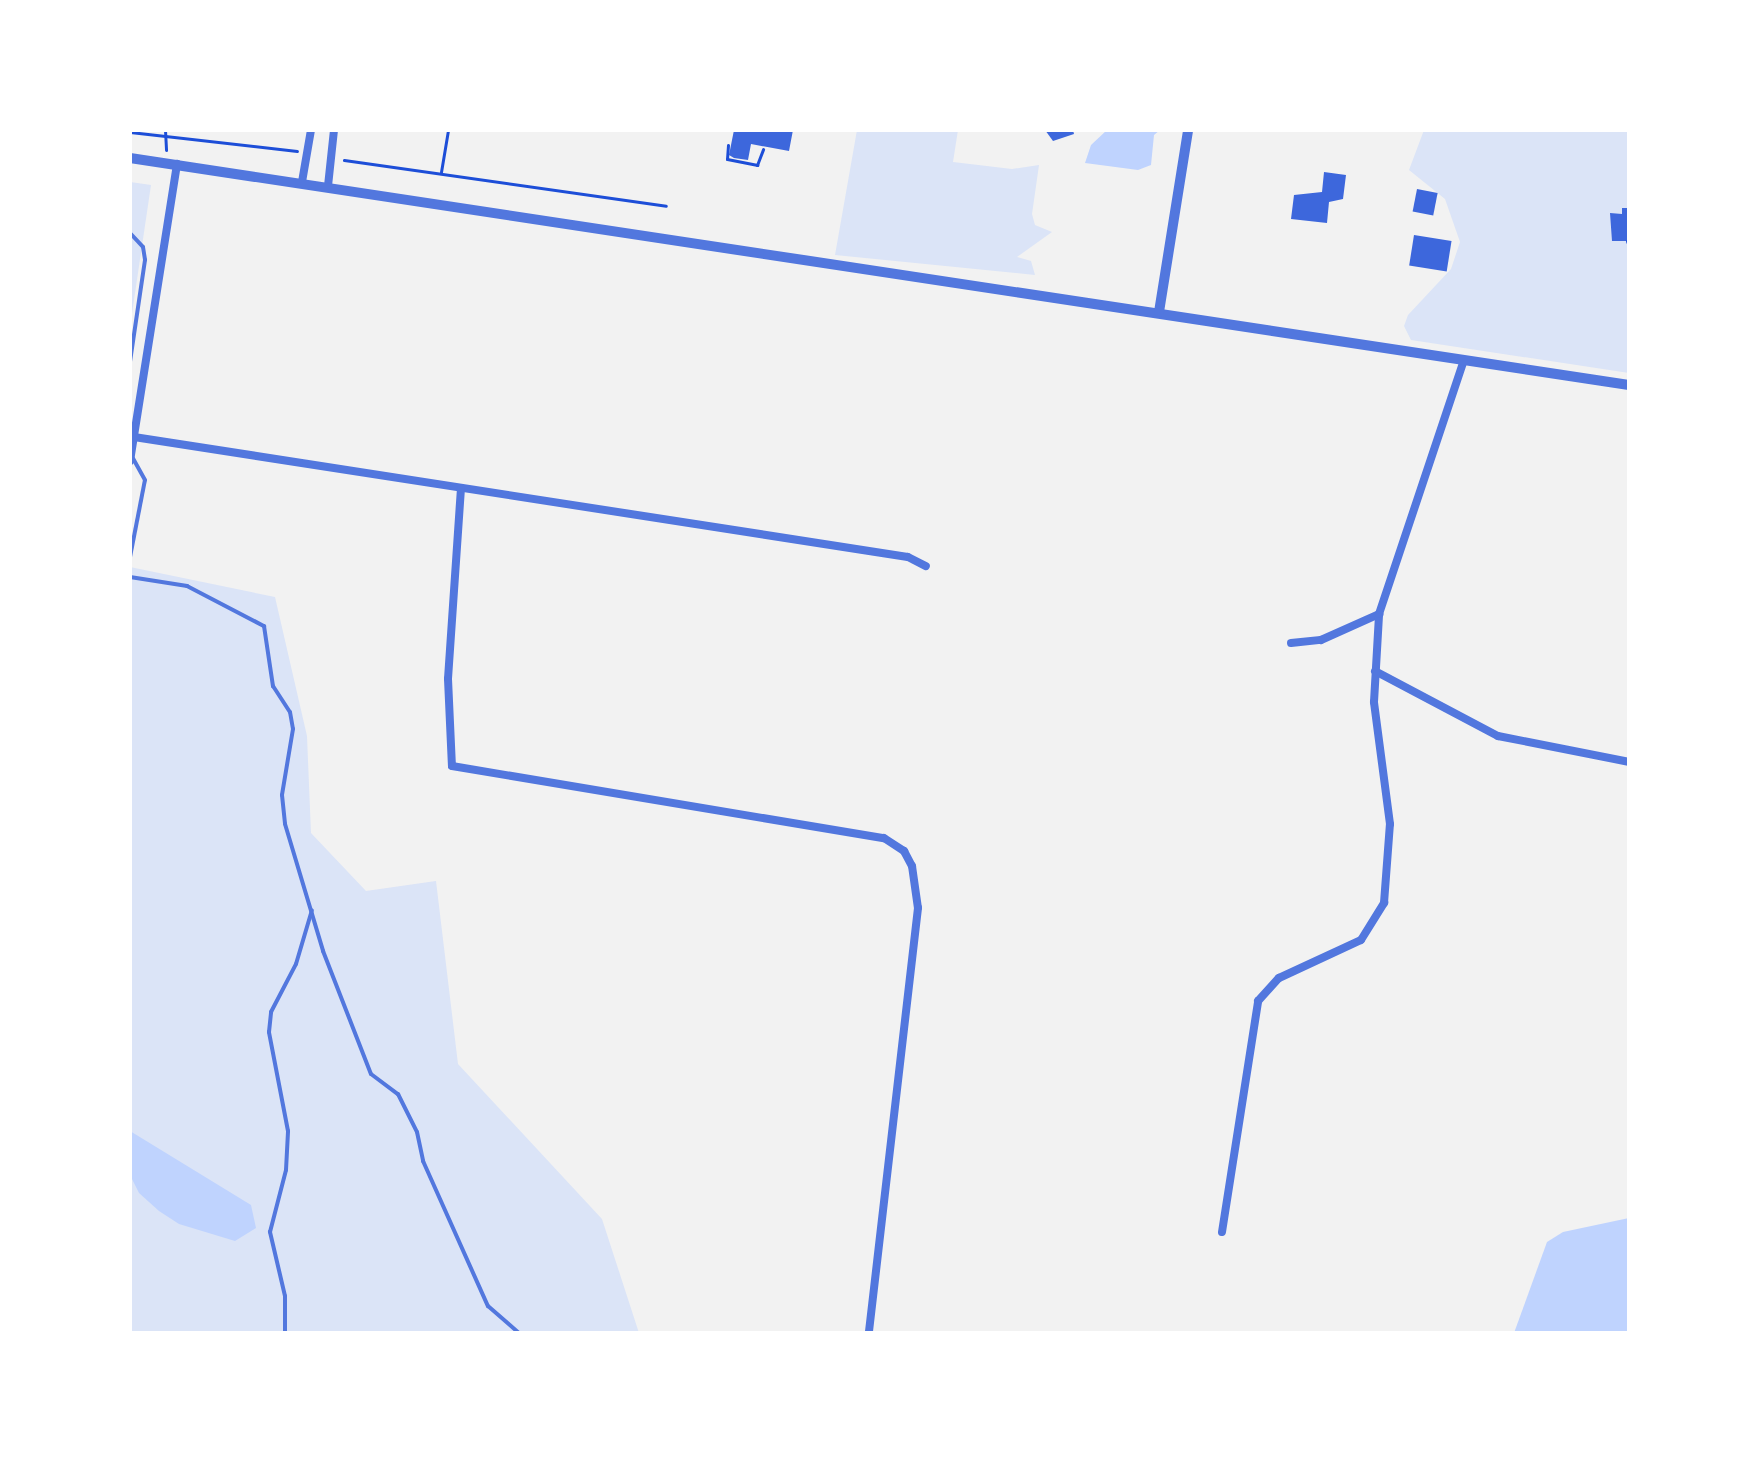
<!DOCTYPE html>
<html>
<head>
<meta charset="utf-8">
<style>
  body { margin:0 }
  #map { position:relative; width:1759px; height:1463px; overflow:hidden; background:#f2f2f2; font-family:Karla,sans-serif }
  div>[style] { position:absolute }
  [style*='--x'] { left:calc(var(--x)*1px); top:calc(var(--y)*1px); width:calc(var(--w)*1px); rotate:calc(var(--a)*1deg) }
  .green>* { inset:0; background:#dbe4f7 }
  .water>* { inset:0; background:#bfd3fe }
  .building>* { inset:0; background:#3d67dc; transform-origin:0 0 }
  .path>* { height:3px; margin:-1.5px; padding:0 1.5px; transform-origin:1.5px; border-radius:1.5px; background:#1d4ed8 }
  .service>* { height:4px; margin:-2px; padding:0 2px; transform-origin:2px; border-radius:2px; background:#5277de }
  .minor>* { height:8px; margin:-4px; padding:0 4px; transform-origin:4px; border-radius:4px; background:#5277de }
  .tertiary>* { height:10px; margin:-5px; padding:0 5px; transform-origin:5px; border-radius:5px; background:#5277de }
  span { translate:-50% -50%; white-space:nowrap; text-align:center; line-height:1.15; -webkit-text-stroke:8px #fff; paint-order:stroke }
  .frame { position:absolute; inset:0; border:132px solid #fff; pointer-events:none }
</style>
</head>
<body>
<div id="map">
  <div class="green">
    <i style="clip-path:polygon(857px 130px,958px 130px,953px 162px,1012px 169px,1039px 165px,1032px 214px,1035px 225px,1052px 232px,1017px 257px,1031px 261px,1035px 275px,835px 255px)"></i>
    <i style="clip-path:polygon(1424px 130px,1629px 130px,1629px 373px,1411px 340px,1404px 326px,1408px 315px,1451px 269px,1460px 242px,1445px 199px,1409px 170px)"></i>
    <i style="clip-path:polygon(130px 182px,151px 185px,130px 327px)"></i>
    <i style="clip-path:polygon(130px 567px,275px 597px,307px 736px,311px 833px,366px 891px,436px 881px,458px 1064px,602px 1219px,639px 1333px,130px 1333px)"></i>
  </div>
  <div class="water">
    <i style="clip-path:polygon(1107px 130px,1160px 130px,1154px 135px,1151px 165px,1138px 170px,1085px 163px,1091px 145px)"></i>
    <i style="clip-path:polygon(130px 1131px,251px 1205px,256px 1228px,235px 1241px,179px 1224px,159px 1211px,139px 1193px,130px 1175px)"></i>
    <i style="clip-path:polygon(1629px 1218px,1629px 1333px,1514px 1333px,1547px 1242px,1563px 1232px)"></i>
  </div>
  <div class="building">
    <i style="clip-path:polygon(734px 130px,793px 130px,789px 151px,751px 144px,748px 160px,734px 158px,729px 155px)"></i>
    <i style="clip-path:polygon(1045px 130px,1073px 130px,1074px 134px,1053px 141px)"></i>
    <i style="clip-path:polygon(1324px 172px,1346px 175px,1343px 199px,1329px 202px,1327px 223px,1291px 219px,1294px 195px,1322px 192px)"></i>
    <i style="left:1417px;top:189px;width:21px;height:23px;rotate:11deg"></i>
    <i style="clip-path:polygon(1622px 208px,1629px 208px,1629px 241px,1612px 241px,1610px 213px,1622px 214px)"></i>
    <i style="left:1414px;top:235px;width:38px;height:31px;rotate:9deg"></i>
  </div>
  <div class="path">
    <i style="--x:165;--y:130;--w:20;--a:87"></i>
    <i style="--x:130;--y:132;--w:168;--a:6.5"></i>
    <i style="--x:728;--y:145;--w:14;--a:94"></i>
    <i style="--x:727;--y:159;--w:31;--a:11"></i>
    <i style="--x:757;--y:165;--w:17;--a:-69"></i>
    <i style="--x:344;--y:160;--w:325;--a:8.1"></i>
    <i style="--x:441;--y:172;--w:43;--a:-80.5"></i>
    <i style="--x:1627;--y:241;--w:5;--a:68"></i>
  </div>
  <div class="service">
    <i style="--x:130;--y:233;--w:19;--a:47"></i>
    <i style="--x:143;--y:247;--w:13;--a:81"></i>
    <i style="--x:145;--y:260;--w:103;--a:98.4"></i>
    <i style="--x:130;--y:557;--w:78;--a:-79"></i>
    <i style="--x:145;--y:480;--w:26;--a:-119"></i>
    <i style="--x:130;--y:577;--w:58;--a:9"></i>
    <i style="--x:187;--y:586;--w:87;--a:27.5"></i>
    <i style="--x:264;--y:626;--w:61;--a:81.5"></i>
    <i style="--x:273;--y:686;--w:31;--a:57"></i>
    <i style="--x:290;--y:712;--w:17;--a:80"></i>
    <i style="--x:293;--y:729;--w:67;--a:99.5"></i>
    <i style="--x:282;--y:795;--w:29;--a:84"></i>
    <i style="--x:285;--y:824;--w:133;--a:73.3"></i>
    <i style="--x:323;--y:951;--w:132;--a:68.7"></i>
    <i style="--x:371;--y:1074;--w:34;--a:37"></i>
    <i style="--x:398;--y:1094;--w:42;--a:63.4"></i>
    <i style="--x:417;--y:1132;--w:30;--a:78"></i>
    <i style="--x:423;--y:1161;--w:159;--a:65.9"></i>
    <i style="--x:488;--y:1306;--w:41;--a:41.1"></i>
    <i style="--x:285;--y:1333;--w:37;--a:-90"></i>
    <i style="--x:285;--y:1296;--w:66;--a:-103.2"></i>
    <i style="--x:270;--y:1232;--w:64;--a:-75.5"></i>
    <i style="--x:286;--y:1170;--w:39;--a:-87"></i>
    <i style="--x:288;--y:1131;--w:101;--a:-100.9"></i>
    <i style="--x:269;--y:1032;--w:20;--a:-84"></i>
    <i style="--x:271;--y:1012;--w:54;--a:-62.5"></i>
    <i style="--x:296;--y:964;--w:56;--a:-73.5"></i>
  </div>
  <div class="minor">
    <i style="--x:302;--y:182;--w:53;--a:-80.2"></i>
    <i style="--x:328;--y:186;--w:56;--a:-83.9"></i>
    <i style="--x:134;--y:437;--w:783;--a:8.81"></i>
    <i style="--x:908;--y:557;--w:20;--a:27"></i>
    <i style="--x:130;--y:461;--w:301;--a:-81"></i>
    <i style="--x:461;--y:488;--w:191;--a:93.9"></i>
    <i style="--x:448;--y:679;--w:87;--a:87.4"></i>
    <i style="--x:452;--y:766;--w:438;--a:9.5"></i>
    <i style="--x:884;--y:838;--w:24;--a:33"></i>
    <i style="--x:904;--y:851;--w:17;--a:62"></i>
    <i style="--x:912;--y:866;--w:42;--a:81.9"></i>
    <i style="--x:918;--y:908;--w:428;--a:96.6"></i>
    <i style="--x:1291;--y:643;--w:30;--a:-6"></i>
    <i style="--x:1321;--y:640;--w:64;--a:-24.1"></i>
    <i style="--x:1375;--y:671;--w:139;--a:27.9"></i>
    <i style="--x:1498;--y:736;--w:134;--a:11.2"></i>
    <i style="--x:1222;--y:1232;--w:234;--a:-81.1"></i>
    <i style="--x:1258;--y:1001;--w:31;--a:-48"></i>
    <i style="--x:1279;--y:978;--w:90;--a:-24.9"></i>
    <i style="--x:1361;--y:940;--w:44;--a:-58.1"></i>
    <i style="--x:1384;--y:903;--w:79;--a:-85.7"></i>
    <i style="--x:1390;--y:824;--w:123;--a:-97.5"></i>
    <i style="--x:1374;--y:702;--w:88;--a:-86.7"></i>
    <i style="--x:1379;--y:614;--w:268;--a:-71.5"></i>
  </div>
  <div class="tertiary">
    <i style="--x:130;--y:158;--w:1516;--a:8.61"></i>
    <i style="--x:1159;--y:312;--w:184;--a:-80.9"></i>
  </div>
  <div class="frame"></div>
</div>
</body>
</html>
